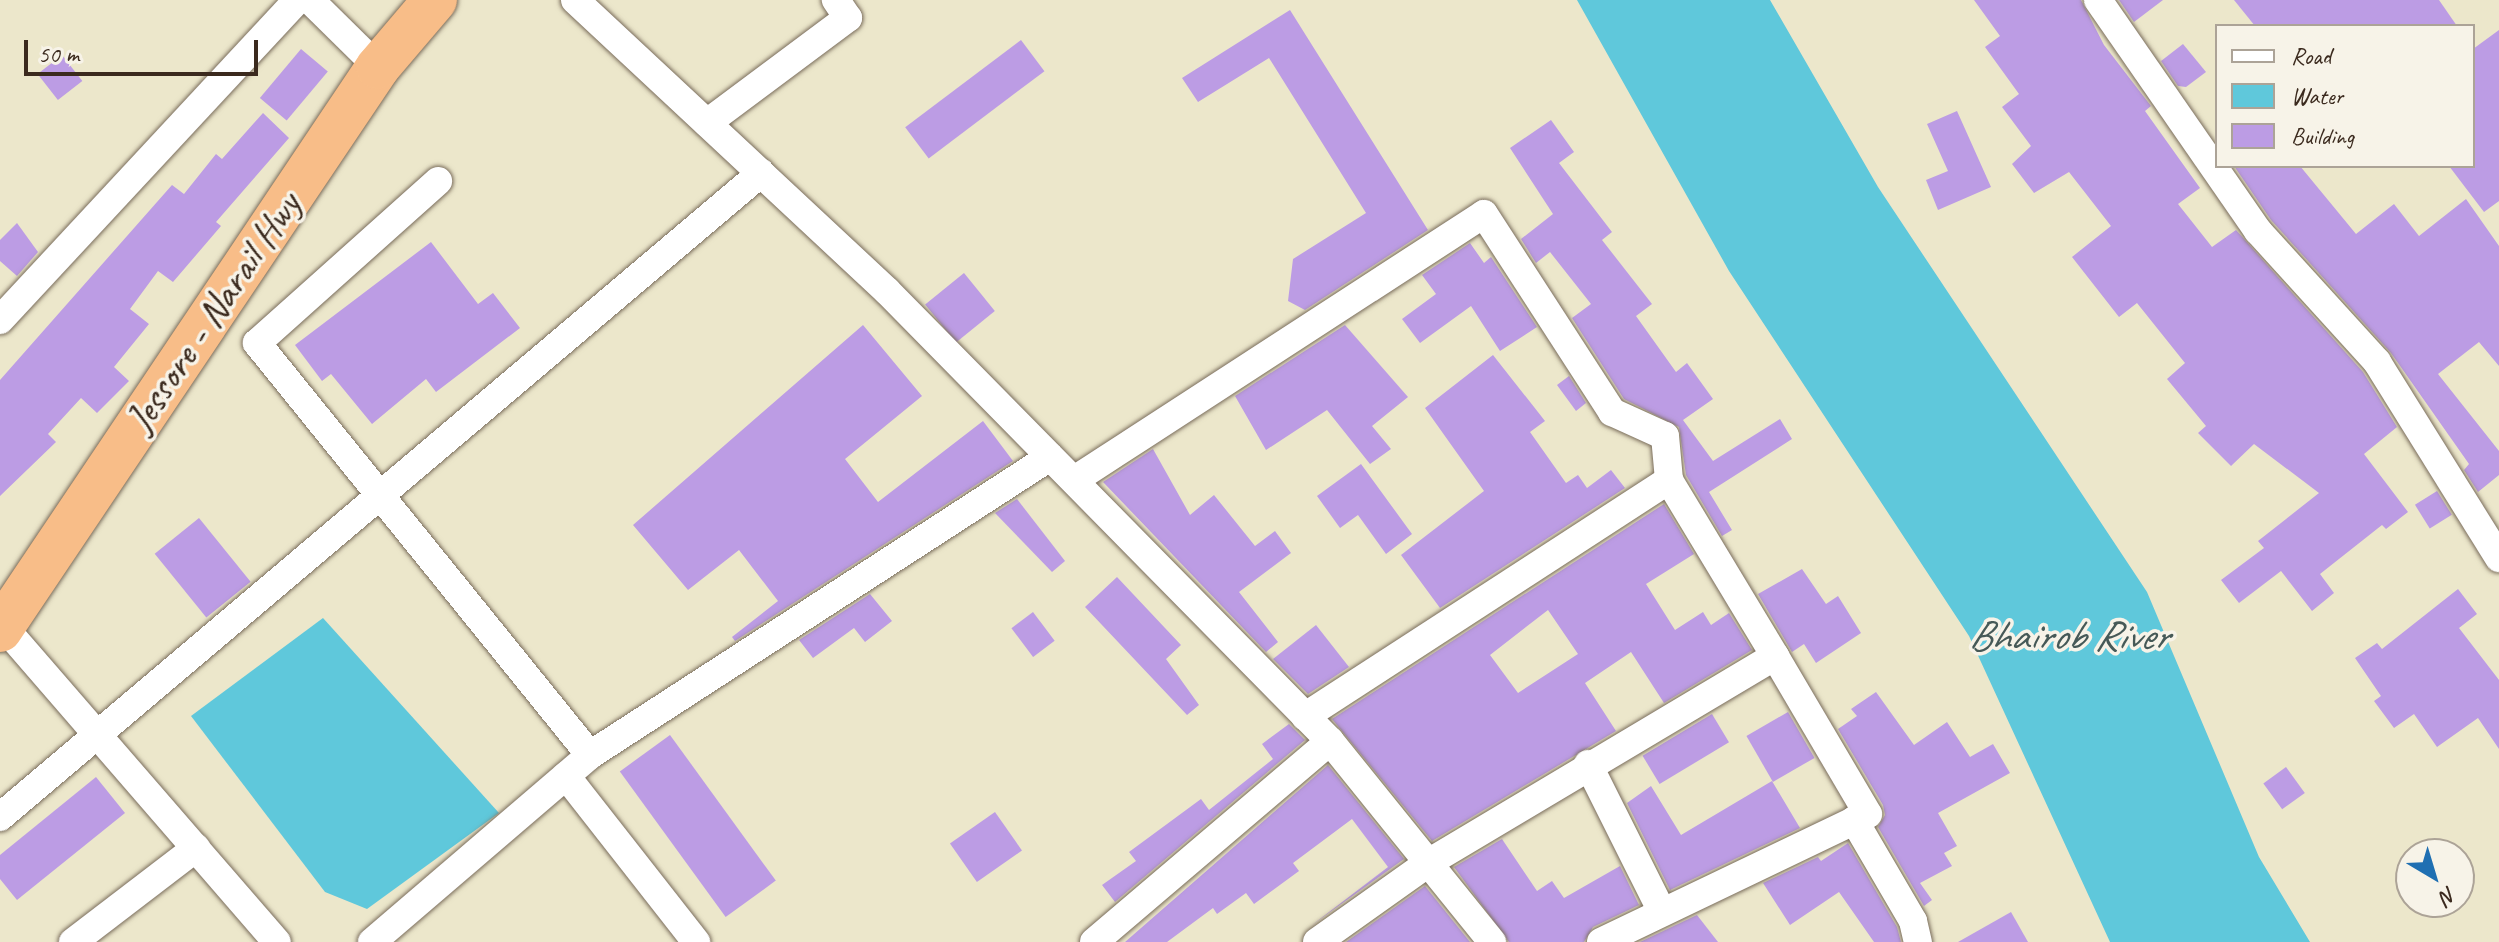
<!DOCTYPE html>
<html>
<head>
<meta charset="utf-8">
<style>
  body { margin:0 }
  #map { position:relative; width:2499px; height:942px; overflow:hidden; background:#ece7cb; font-family:Caveat,sans-serif }
  div>[style] { position:absolute }
  [style*='--x'] { left:calc(var(--x)*1px); top:calc(var(--y)*1px); width:calc(var(--w)*1px); rotate:calc(var(--a)*1deg) }
  .water>* { inset:0; background:#5fc8db }
  .building>* { inset:0; background:#bc9ce4; transform-origin:0 0 }
  .roads { filter:drop-shadow(0 0 2px #796c5b) drop-shadow(0 0 2px #796c5b) }
  .street>* { height:28px; margin:-14px; padding:0 14px; transform-origin:14px; border-radius:14px; background:#fff }
  .highway>* { height:44px; margin:-22px; padding:0 22px; transform-origin:22px; border-radius:22px; background:#f8bd88 }
  span { translate:-50% -50%; white-space:nowrap; text-align:center; line-height:1.15; -webkit-text-stroke:7px #f7f3e8; paint-order:stroke }
  .street-label { font-size:40px; color:#3b2a1e }
  .water-label { font-size:42px; color:#465957; font-style:italic }
  .legend { position:absolute; left:2215px; top:24px; width:260px; height:144px; box-sizing:border-box; background:#f7f3e8; border:2px solid #aca397; margin:0; padding:10px 14px; list-style:none; font-size:24px; color:#3b2a1e }
  .legend li { display:flex; align-items:center; gap:16px; height:40px }
  .legend b { width:40px; border:2px solid #aca397 }
  .north { position:absolute; left:2395px; top:838px; width:80px; height:80px; box-sizing:border-box; background:#f7f3e8; border:2px solid #aca397; border-radius:50%; rotate:142deg; font-size:22px; font-weight:700; line-height:32px; text-align:center; color:#3b2a1e }
  .north::after { content:''; display:block; margin:auto; width:28px; height:36px; background:#1f6fb2; clip-path:polygon(50% 0,100% 100%,50% 72%,0 100%) }
  .scale { position:absolute; left:24px; top:40px; width:234px; height:36px; box-sizing:border-box; border:4px solid #3b2a1e; border-top:0; padding-left:10px; font-size:24px; line-height:28px; white-space:nowrap; color:#3b2a1e; -webkit-text-stroke:6px #f7f3e8; paint-order:stroke }
</style>
</head>
<body>
<div id="map">
  <div class="water">
    <i style="clip-path:polygon(1577px 0,1770px 0,1878px 187px,2147px 592px,2259px 857px,2310px 942px,2110px 942px,1969px 636px,1729px 271px)"></i>
    <i style="clip-path:polygon(323px 618px,499px 813px,367px 909px,325px 892px,191px 716px)"></i>
  </div>
  <div class="building">
    <i style="clip-path:polygon(1974px 0,2081px 0,2104px 45px,2151px 106px,2145px 111px,2200px 188px,2178px 204px,2212px 247px,2236px 230px,2363px 372px,2397px 427px,2364px 454px,2408px 512px,2386px 529px,2382px 525px,2320px 574px,2334px 593px,2312px 611px,2281px 571px,2239px 603px,2221px 580px,2264px 548px,2258px 541px,2319px 493px,2254px 444px,2231px 466px,2198px 433px,2206px 426px,2167px 379px,2185px 363px,2137px 303px,2119px 317px,2072px 257px,2111px 226px,2069px 172px,2034px 193px,2012px 164px,2031px 146px,2002px 107px,2019px 94px,1985px 47px,2000px 36px)"></i>
    <i style="clip-path:polygon(2119px 0,2163px 0,2134px 22px)"></i>
    <i style="clip-path:polygon(2234px 0,2439px 0,2457px 26px,2255px 26px)"></i>
    <i style="clip-path:polygon(1290px 10px,1428px 230px,1305px 310px,1288px 301px,1293px 259px,1366px 213px,1269px 58px,1198px 102px,1182px 78px)"></i>
    <i style="clip-path:polygon(2499px 30px,2499px 201px,2484px 212px,2449px 166px,2473px 166px,2473px 49px)"></i>
    <i style="left:1021px;top:40px;width:39px;height:145px;rotate:53deg"></i>
    <i style="clip-path:polygon(2183px 44px,2206px 72px,2186px 87px,2178px 86px,2161px 61px)"></i>
    <i style="left:301px;top:49px;width:35px;height:64px;rotate:40deg"></i>
    <i style="left:62px;top:55px;width:33px;height:31px;rotate:52deg"></i>
    <i style="clip-path:polygon(1957px 111px,1991px 187px,1938px 210px,1926px 180px,1948px 171px,1927px 124px)"></i>
    <i style="clip-path:polygon(263px 113px,289px 138px,216px 222px,221px 226px,173px 282px,158px 271px,130px 309px,149px 324px,114px 367px,129px 381px,97px 413px,81px 398px,48px 434px,56px 442px,0 496px,0 380px,172px 185px,184px 194px,216px 154px,222px 159px)"></i>
    <i style="clip-path:polygon(1551px 120px,1574px 152px,1559px 163px,1612px 232px,1602px 240px,1652px 304px,1636px 316px,1676px 372px,1687px 363px,1713px 399px,1683px 420px,1713px 461px,1780px 419px,1792px 439px,1709px 492px,1732px 530px,1722px 536px,1686px 475px,1679px 427px,1624px 399px,1572px 318px,1591px 304px,1550px 252px,1536px 263px,1521px 239px,1553px 214px,1510px 148px)"></i>
    <i style="clip-path:polygon(2234px 166px,2300px 166px,2356px 234px,2394px 204px,2419px 236px,2466px 199px,2499px 246px,2499px 366px,2479px 342px,2438px 374px,2499px 451px,2499px 475px,2478px 492px,2464px 470px,2469px 464px,2391px 353px,2271px 220px)"></i>
    <i style="clip-path:polygon(17px 223px,38px 252px,17px 276px,0 261px,0 240px)"></i>
    <i style="clip-path:polygon(431px 242px,478px 304px,493px 293px,520px 328px,436px 392px,426px 379px,372px 424px,331px 374px,322px 381px,295px 345px)"></i>
    <i style="clip-path:polygon(1470px 243px,1484px 263px,1491px 257px,1537px 327px,1500px 351px,1471px 306px,1420px 343px,1402px 319px,1436px 294px,1422px 275px)"></i>
    <i style="left:964px;top:273px;width:49px;height:50px;rotate:51deg"></i>
    <i style="clip-path:polygon(863px 325px,922px 396px,845px 459px,878px 502px,983px 421px,1013px 461px,735px 641px,732px 637px,778px 601px,739px 550px,688px 590px,633px 525px)"></i>
    <i style="clip-path:polygon(1345px 325px,1408px 397px,1372px 426px,1391px 449px,1370px 464px,1327px 410px,1266px 450px,1235px 396px)"></i>
    <i style="clip-path:polygon(1493px 355px,1545px 421px,1530px 432px,1566px 483px,1578px 475px,1587px 488px,1611px 470px,1625px 488px,1440px 608px,1401px 555px,1484px 491px,1425px 408px)"></i>
    <i style="clip-path:polygon(1569px 376px,1586px 403px,1576px 411px,1557px 385px)"></i>
    <i style="clip-path:polygon(1153px 449px,1190px 515px,1214px 495px,1255px 546px,1275px 531px,1291px 553px,1239px 592px,1278px 642px,1266px 652px,1103px 482px)"></i>
    <i style="clip-path:polygon(1361px 464px,1412px 534px,1386px 554px,1358px 515px,1340px 528px,1317px 496px)"></i>
    <i style="left:2437px;top:491px;width:28px;height:26px;rotate:58deg"></i>
    <i style="clip-path:polygon(1017px 499px,1065px 561px,1052px 572px,995px 513px)"></i>
    <i style="clip-path:polygon(evenodd,1664px 504px,1694px 554px,1646px 584px,1675px 630px,1703px 612px,1711px 625px,1729px 613px,1752px 650px,1664px 703px,1631px 652px,1585px 683px,1616px 731px,1432px 841px,1332px 719px,1664px 504px,1548px 610px,1578px 654px,1518px 693px,1490px 655px,1548px 610px)"></i>
    <i style="left:199px;top:518px;width:82px;height:57px;rotate:51deg"></i>
    <i style="clip-path:polygon(1802px 569px,1826px 604px,1838px 596px,1861px 633px,1816px 663px,1804px 644px,1792px 652px,1758px 594px)"></i>
    <i style="clip-path:polygon(1117px 577px,1181px 645px,1166px 659px,1199px 705px,1187px 715px,1085px 607px)"></i>
    <i style="clip-path:polygon(2458px 589px,2477px 614px,2459px 628px,2499px 680px,2499px 749px,2478px 718px,2437px 747px,2414px 714px,2394px 728px,2374px 701px,2381px 696px,2355px 658px,2377px 643px,2382px 649px)"></i>
    <i style="clip-path:polygon(870px 594px,892px 621px,865px 642px,854px 628px,813px 658px,799px 640px)"></i>
    <i style="left:1033px;top:612px;width:36px;height:27px;rotate:53deg"></i>
    <i style="clip-path:polygon(1316px 625px,1349px 667px,1308px 694px,1273px 659px)"></i>
    <i style="clip-path:polygon(1876px 692px,1914px 745px,1947px 722px,1970px 757px,1993px 744px,2010px 773px,1938px 813px,1957px 846px,1944px 853px,1952px 866px,1920px 883px,1932px 900px,1924px 906px,1878px 827px,1885px 815px,1883px 805px,1838px 729px,1857px 716px,1851px 709px)"></i>
    <i style="left:1788px;top:712px;width:53px;height:48px;rotate:60deg"></i>
    <i style="left:1712px;top:714px;width:33px;height:81px;rotate:59deg"></i>
    <i style="clip-path:polygon(1289px 724px,1305px 740px,1115px 902px,1102px 885px,1136px 861px,1129px 852px,1201px 799px,1209px 810px,1273px 759px,1262px 744px)"></i>
    <i style="left:670px;top:735px;width:180px;height:62px;rotate:54deg"></i>
    <i style="clip-path:polygon(1328px 765px,1404px 859px,1312px 925px,1388px 867px,1352px 819px,1293px 863px,1299px 871px,1254px 904px,1246px 893px,1217px 914px,1213px 908px,1167px 942px,1125px 942px)"></i>
    <i style="left:2286px;top:767px;width:32px;height:28px;rotate:54deg"></i>
    <i style="clip-path:polygon(96px 777px,125px 813px,17px 900px,0 879px,0 855px)"></i>
    <i style="clip-path:polygon(1772px 781px,1800px 828px,1670px 890px,1627px 803px,1651px 786px,1681px 835px)"></i>
    <i style="left:995px;top:812px;width:47px;height:55px;rotate:55deg"></i>
    <i style="clip-path:polygon(1502px 839px,1537px 891px,1552px 881px,1564px 898px,1620px 866px,1639px 905px,1593px 927px,1584px 942px,1509px 942px,1454px 867px)"></i>
    <i style="clip-path:polygon(1848px 843px,1897px 927px,1901px 942px,1874px 942px,1839px 892px,1790px 925px,1763px 883px,1818px 857px,1821px 861px)"></i>
    <i style="clip-path:polygon(1425px 886px,1470px 942px,1346px 942px)"></i>
    <i style="clip-path:polygon(2011px 912px,2028px 942px,1958px 942px)"></i>
    <i style="clip-path:polygon(1697px 915px,1718px 942px,1640px 942px)"></i>
  </div>
  <div class="roads">
    <div class="street">
      <i style="--x:310;--y:0;--w:95;--a:44.6"></i>
      <i style="--x:575;--y:0;--w:427;--a:43"></i>
      <i style="--x:887;--y:291;--w:631;--a:45.45"></i>
      <i style="--x:1330;--y:741;--w:258;--a:51.1"></i>
      <i style="--x:2098;--y:0;--w:281;--a:55.3"></i>
      <i style="--x:2258;--y:231;--w:177;--a:47.7"></i>
      <i style="--x:2377;--y:362;--w:231;--a:58.1"></i>
      <i style="--x:707;--y:123;--w:176;--a:-36.7"></i>
      <i style="--x:848;--y:18;--w:22;--a:-124"></i>
      <i style="--x:0;--y:320;--w:437;--a:-47.1"></i>
      <i style="--x:1082;--y:475;--w:479;--a:-33"></i>
      <i style="--x:1484;--y:214;--w:236;--a:57.1"></i>
      <i style="--x:1612;--y:412;--w:58;--a:24.4"></i>
      <i style="--x:1665;--y:436;--w:44;--a:84.8"></i>
      <i style="--x:1669;--y:480;--w:434;--a:147"></i>
      <i style="--x:3;--y:626;--w:418;--a:49.1"></i>
      <i style="--x:590;--y:755;--w:548;--a:-32.94"></i>
      <i style="--x:1588;--y:764;--w:152;--a:63.4"></i>
      <i style="--x:566;--y:776;--w:211;--a:51.9"></i>
      <i style="--x:0;--y:817;--w:997;--a:-40.24"></i>
      <i style="--x:1854;--y:820;--w:117;--a:59.7"></i>
      <i style="--x:1913;--y:921;--w:22;--a:77"></i>
      <i style="--x:73;--y:942;--w:155;--a:-37.4"></i>
      <i style="--x:372;--y:942;--w:287;--a:-40.6"></i>
      <i style="--x:590;--y:755;--w:530;--a:-128.95"></i>
      <i style="--x:257;--y:343;--w:243;--a:-41.8"></i>
      <i style="--x:1094;--y:942;--w:310;--a:-40.4"></i>
      <i style="--x:1317;--y:942;--w:136;--a:-35.4"></i>
      <i style="--x:1428;--y:863;--w:404;--a:-30.8"></i>
      <i style="--x:1775;--y:656;--w:205;--a:-121.1"></i>
      <i style="--x:1601;--y:942;--w:296;--a:-25.6"></i>
      <i style="--x:1868;--y:814;--w:183;--a:-120.5"></i>
    </div>
    <div class="highway">
      <i style="--x:0;--y:630;--w:678;--a:-56.12"></i>
      <i style="--x:378;--y:67;--w:88;--a:-49.6"></i>
    </div>
  </div>
  <div class="street-label">
    <span style="left:213px;top:312px;rotate:-56deg">Jessore - Narail Hwy</span>
  </div>
  <div class="water-label">
    <span style="left:2068px;top:636px">Bhairob River</span>
  </div>
  <ul class="legend">
  <li><b style="height:10px;background:#fff"></b>Road</li>
  <li><b style="height:22px;background:#5fc8db"></b>Water</li>
  <li><b style="height:22px;background:#bc9ce4"></b>Building</li>
  </ul>
  <div class="north">N</div>
  <div class="scale">50 m</div>
</div>
</body>
</html>
